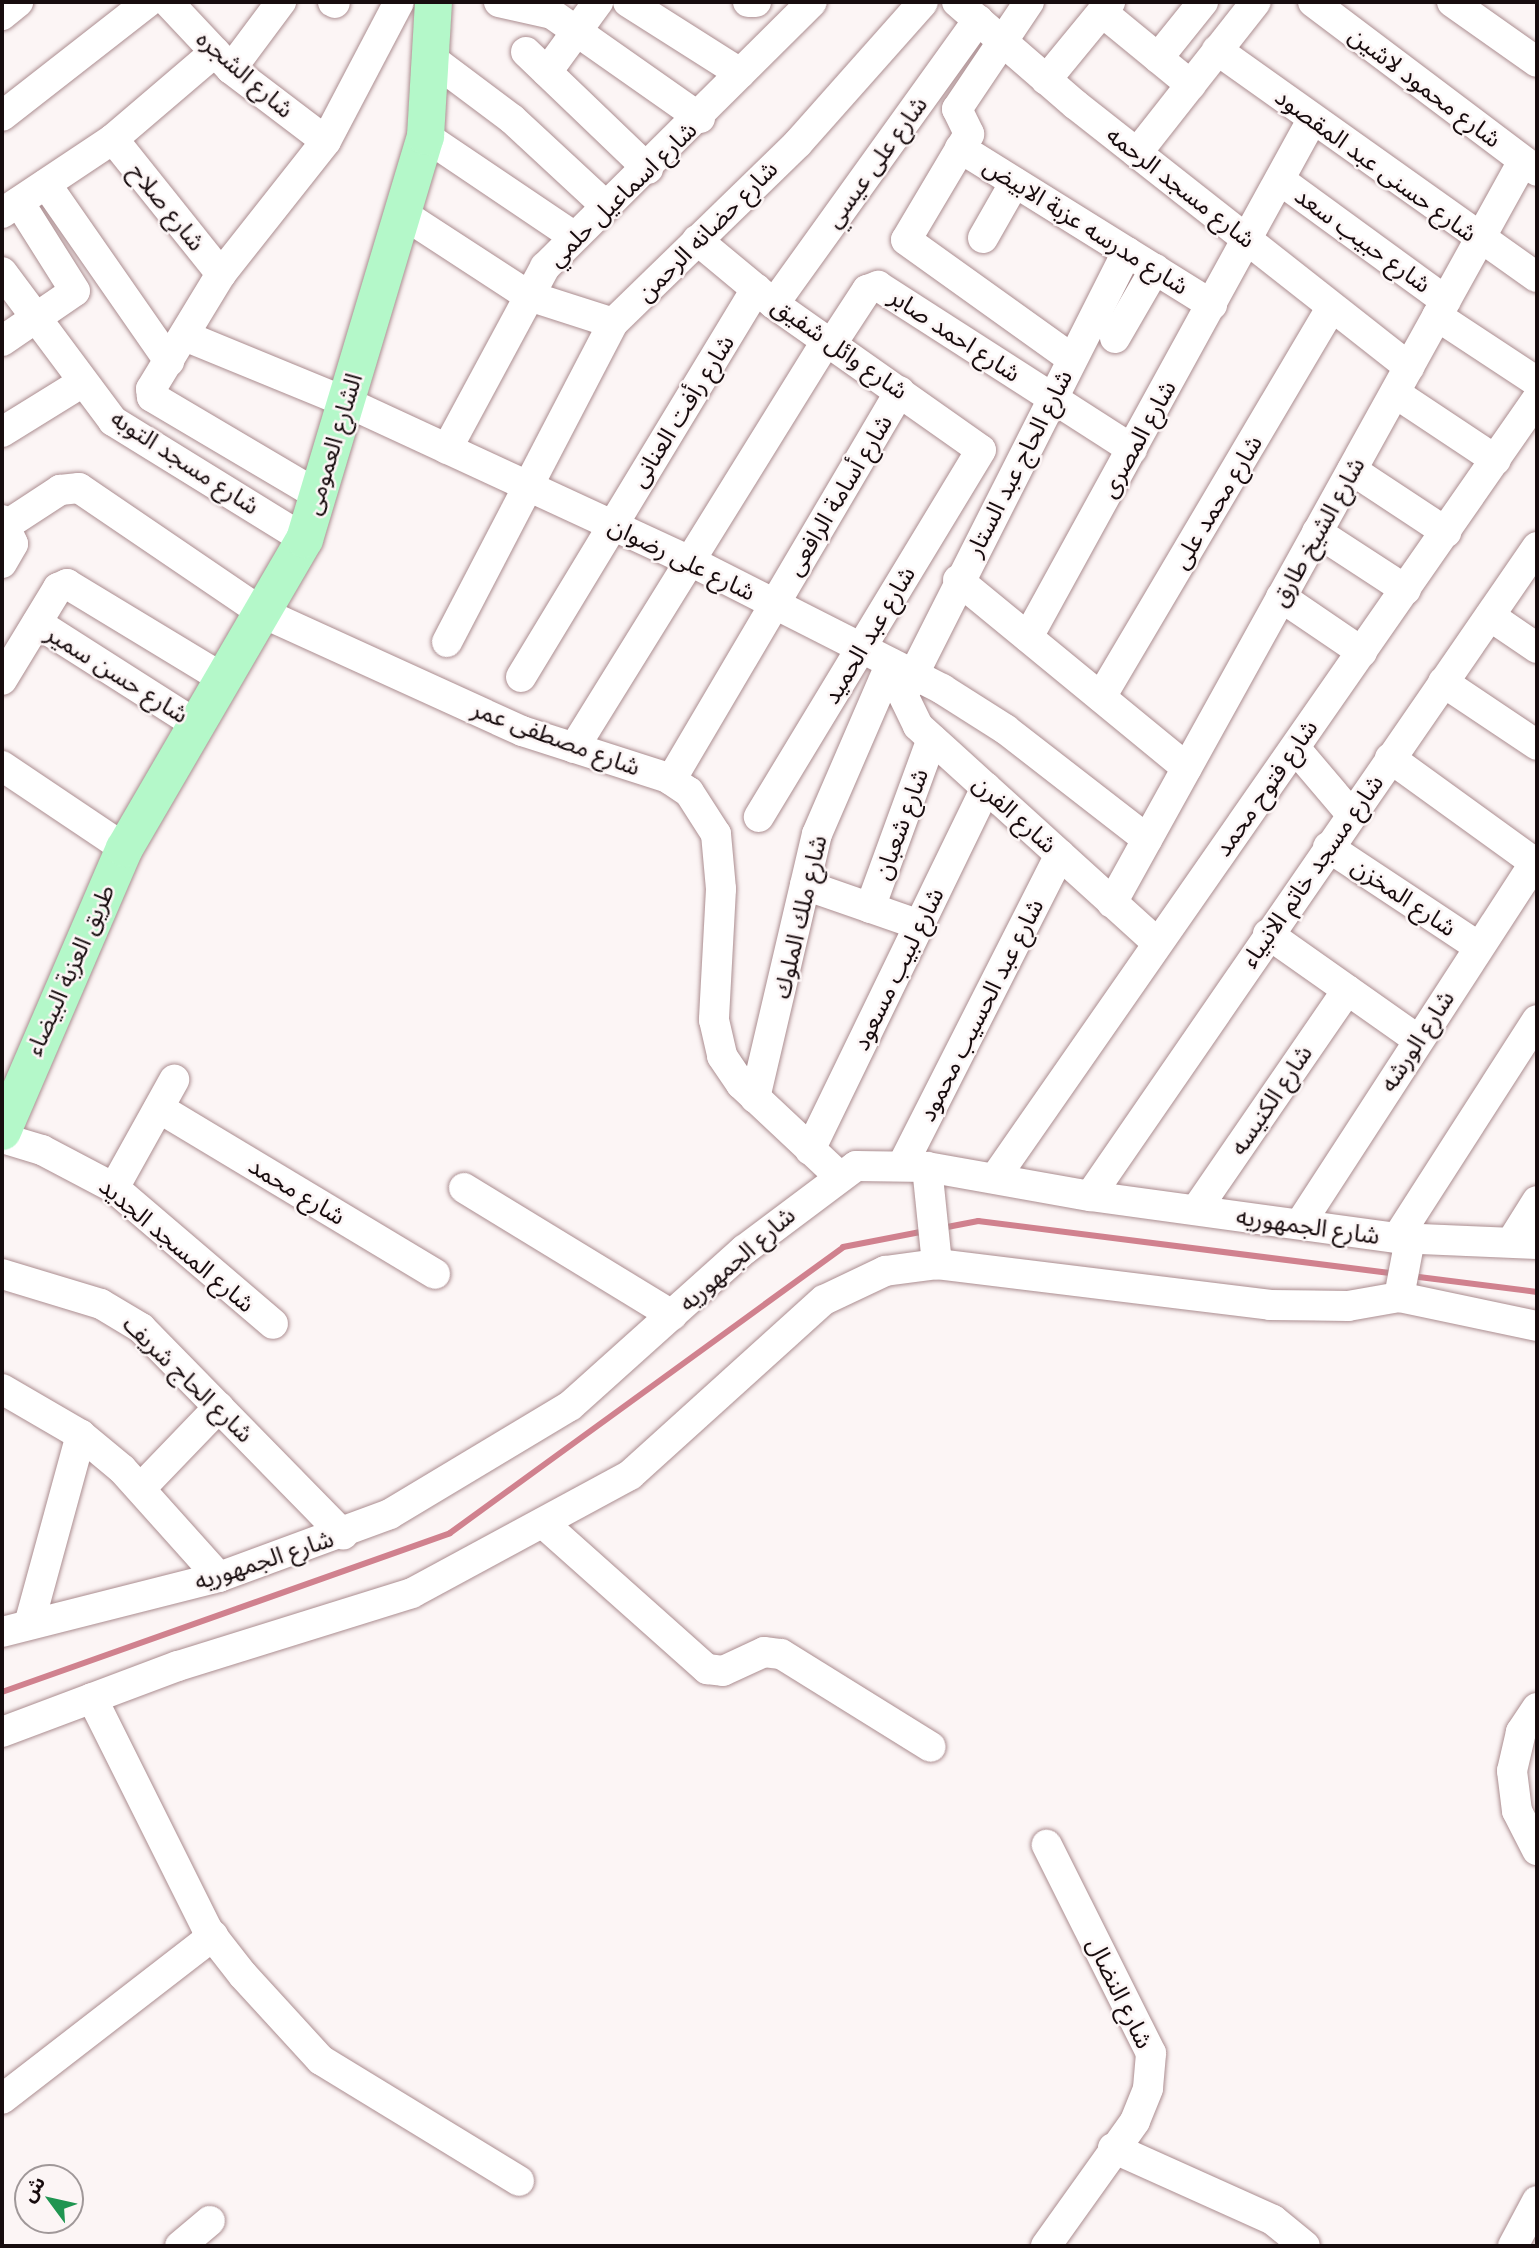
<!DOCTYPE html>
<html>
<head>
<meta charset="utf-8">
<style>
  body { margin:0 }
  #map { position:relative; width:1539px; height:2248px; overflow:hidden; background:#fcf5f5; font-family:Mulish,"Noto Sans Arabic",sans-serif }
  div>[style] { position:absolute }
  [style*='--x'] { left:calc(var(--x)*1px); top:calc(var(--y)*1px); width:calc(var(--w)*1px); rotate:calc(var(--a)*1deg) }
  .stream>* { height:6px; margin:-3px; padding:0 3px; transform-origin:3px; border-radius:3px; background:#d0818e }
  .roads { filter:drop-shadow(0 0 2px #ab8d90) drop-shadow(0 0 2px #ab8d90) }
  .minor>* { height:30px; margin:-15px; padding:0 15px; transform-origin:15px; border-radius:15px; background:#fff }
  .major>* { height:37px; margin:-18.5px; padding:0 18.5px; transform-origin:18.5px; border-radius:18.5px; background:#b4f8c9 }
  span { translate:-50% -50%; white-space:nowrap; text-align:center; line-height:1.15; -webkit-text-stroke:5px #fcf5f5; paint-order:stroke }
  .street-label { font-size:24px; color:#170c0e }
  .frame { position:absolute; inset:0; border:4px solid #170c0e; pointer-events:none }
  .north { position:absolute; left:14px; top:2164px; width:70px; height:70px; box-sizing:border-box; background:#fcf5f5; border:2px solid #a09899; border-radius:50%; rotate:303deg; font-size:19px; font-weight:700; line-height:28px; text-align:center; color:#170c0e }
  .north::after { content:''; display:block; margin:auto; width:24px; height:32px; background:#1f9551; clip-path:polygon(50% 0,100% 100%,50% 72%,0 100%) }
</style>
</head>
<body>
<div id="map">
  <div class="stream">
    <i style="--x:942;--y:1228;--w:37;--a:-11"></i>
    <i style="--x:978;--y:1221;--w:421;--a:7.2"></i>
    <i style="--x:1411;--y:1276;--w:127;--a:7.2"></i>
    <i style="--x:2;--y:1692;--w:475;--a:-19.5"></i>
    <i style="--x:450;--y:1533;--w:486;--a:-36"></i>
    <i style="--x:843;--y:1247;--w:84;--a:-11"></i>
  </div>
  <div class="roads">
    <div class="minor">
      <i style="--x:168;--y:2;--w:92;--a:46.8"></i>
      <i style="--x:231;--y:69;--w:119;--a:37.2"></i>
      <i style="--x:333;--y:2;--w:2;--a:27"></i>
      <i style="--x:499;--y:2;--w:54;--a:12.8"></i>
      <i style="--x:552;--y:14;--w:181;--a:35.1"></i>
      <i style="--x:628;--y:2;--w:133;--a:32.4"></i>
      <i style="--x:748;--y:2;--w:8;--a:0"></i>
      <i style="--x:957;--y:2;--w:157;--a:40.9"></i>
      <i style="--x:1076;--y:105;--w:424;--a:38.2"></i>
      <i style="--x:1029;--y:2;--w:129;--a:123.9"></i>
      <i style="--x:957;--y:109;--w:28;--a:64"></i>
      <i style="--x:969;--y:134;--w:123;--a:120.7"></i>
      <i style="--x:906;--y:240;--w:204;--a:35.6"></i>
      <i style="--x:1313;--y:2;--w:281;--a:37"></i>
      <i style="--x:1452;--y:2;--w:104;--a:35.2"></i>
      <i style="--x:1102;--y:12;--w:115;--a:39.4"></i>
      <i style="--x:2;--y:15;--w:21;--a:-39"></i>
      <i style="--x:1217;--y:50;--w:392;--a:35.4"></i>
      <i style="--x:526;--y:52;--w:169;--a:43.8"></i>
      <i style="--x:1158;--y:58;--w:72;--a:-51.2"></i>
      <i style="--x:432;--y:59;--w:100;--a:36.9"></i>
      <i style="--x:512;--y:119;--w:128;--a:42.8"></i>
      <i style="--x:231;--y:69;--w:84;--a:-53.3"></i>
      <i style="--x:547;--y:72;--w:87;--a:-53.9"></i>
      <i style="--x:1046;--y:80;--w:101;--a:-50.6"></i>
      <i style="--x:2;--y:116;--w:185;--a:-38"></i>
      <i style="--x:425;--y:136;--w:177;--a:34"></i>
      <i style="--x:113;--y:139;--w:173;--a:51.3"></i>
      <i style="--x:960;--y:148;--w:297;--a:31.9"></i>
      <i style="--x:1137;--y:153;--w:192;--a:-51.8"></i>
      <i style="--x:1280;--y:180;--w:205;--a:36.1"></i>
      <i style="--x:46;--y:184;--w:216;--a:55.2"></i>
      <i style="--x:2;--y:213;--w:133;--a:-33.7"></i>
      <i style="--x:113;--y:139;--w:134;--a:-40.5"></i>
      <i style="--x:403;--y:214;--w:150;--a:33.1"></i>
      <i style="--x:529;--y:296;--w:88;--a:17.8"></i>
      <i style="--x:983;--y:238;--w:64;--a:-60.3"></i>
      <i style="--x:697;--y:240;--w:100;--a:39.7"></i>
      <i style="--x:774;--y:304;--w:253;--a:35.2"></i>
      <i style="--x:981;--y:450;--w:429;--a:121.2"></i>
      <i style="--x:1127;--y:252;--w:496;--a:116.8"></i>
      <i style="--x:903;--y:695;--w:34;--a:64"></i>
      <i style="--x:918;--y:726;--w:321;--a:42.2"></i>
      <i style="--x:2;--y:272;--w:186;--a:53.3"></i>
      <i style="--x:113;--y:421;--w:225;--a:31.7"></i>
      <i style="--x:774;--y:304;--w:350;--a:-54.3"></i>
      <i style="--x:1437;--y:316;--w:120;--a:33.4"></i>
      <i style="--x:185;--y:336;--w:174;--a:22.3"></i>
      <i style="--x:346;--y:402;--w:379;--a:24.8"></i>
      <i style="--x:690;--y:561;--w:283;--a:26.9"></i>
      <i style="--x:942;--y:689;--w:75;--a:32.4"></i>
      <i style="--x:1005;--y:729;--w:180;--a:37.8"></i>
      <i style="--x:1115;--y:338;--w:80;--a:-59.9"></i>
      <i style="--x:2;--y:341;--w:88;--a:-34.4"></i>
      <i style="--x:75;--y:291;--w:105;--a:-122.2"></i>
      <i style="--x:831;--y:345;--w:66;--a:-56.8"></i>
      <i style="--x:867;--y:290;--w:12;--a:-20"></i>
      <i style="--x:878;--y:286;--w:302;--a:32.7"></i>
      <i style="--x:1395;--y:393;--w:121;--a:33.6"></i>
      <i style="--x:2;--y:432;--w:95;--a:-31.7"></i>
      <i style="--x:447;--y:449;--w:207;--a:-61.7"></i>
      <i style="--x:545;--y:267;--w:376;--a:-44.8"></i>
      <i style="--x:1352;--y:470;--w:113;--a:33.4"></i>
      <i style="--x:318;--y:495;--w:193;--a:-149.4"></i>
      <i style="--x:152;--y:397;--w:8;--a:-97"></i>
      <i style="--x:151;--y:389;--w:135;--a:-58.7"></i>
      <i style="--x:221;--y:274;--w:169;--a:-51.7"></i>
      <i style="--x:326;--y:141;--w:157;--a:-62.3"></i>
      <i style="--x:2;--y:520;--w:26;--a:65"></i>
      <i style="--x:13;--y:544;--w:22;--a:120"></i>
      <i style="--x:5;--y:526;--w:66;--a:-33.2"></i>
      <i style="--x:60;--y:490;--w:19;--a:-6"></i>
      <i style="--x:79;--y:488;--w:222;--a:34.2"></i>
      <i style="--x:263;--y:613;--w:285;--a:24.5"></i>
      <i style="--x:522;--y:731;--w:153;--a:17.8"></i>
      <i style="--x:668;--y:778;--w:25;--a:34"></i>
      <i style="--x:689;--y:792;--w:50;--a:57.3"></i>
      <i style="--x:716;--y:834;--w:55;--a:84.8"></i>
      <i style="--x:721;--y:889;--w:131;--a:93.1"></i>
      <i style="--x:714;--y:1020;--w:37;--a:77"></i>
      <i style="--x:722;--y:1056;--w:34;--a:56"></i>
      <i style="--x:741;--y:1084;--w:133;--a:43.2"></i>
      <i style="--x:1317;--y:532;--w:106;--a:33.1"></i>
      <i style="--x:958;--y:580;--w:296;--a:39.4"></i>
      <i style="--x:1281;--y:597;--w:98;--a:34.2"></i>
      <i style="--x:1490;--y:616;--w:57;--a:34.2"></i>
      <i style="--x:37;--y:623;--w:190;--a:32.5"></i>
      <i style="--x:1028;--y:637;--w:590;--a:-61.22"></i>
      <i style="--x:447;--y:642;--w:360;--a:-62.5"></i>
      <i style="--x:613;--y:323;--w:258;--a:-44.2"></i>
      <i style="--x:798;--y:143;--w:188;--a:-48.4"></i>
      <i style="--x:521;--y:677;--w:454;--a:-58.8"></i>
      <i style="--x:2;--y:680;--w:108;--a:-58.7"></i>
      <i style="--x:58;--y:588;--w:10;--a:-24"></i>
      <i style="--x:67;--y:584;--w:184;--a:31.2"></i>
      <i style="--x:1443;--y:682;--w:113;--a:33.8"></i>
      <i style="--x:1101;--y:697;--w:453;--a:-59.4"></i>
      <i style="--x:574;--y:748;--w:479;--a:-58.2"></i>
      <i style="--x:1295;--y:748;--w:87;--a:49.7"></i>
      <i style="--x:1390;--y:758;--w:179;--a:35.9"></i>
      <i style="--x:2;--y:766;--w:147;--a:33.9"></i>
      <i style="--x:671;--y:780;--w:451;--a:-59.5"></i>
      <i style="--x:1328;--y:847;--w:181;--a:33.5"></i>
      <i style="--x:805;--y:885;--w:122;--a:19.2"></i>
      <i style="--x:1112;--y:903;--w:848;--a:-61.02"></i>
      <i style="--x:870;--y:908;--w:180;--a:-69.9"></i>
      <i style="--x:1268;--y:934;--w:184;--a:35.2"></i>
      <i style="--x:755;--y:1098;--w:271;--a:-76.8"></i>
      <i style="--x:817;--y:834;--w:186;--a:-66.6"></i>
      <i style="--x:159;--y:1108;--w:322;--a:31"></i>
      <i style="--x:2;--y:1138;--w:42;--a:16.7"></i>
      <i style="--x:42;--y:1150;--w:81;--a:27.8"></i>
      <i style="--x:114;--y:1188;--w:209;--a:40.5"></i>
      <i style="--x:810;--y:1150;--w:403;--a:-64.1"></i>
      <i style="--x:903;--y:1164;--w:347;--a:-63.1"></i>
      <i style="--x:927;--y:1167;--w:98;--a:84.1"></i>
      <i style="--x:995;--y:1178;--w:949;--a:-55.17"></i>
      <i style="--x:114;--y:1188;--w:124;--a:-60.9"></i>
      <i style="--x:464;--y:1188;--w:244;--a:31.4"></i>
      <i style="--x:1090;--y:1196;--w:788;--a:-55.44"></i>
      <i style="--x:1196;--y:1210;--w:267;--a:-55.5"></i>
      <i style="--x:1300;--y:1224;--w:435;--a:-57"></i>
      <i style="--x:1397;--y:1238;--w:259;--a:-57.3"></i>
      <i style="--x:1512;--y:1241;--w:47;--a:-58"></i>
      <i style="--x:2;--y:1274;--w:103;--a:16.9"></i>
      <i style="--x:101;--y:1304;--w:47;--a:31"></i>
      <i style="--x:141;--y:1328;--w:289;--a:45.6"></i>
      <i style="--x:1399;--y:1297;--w:59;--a:-79.3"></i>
      <i style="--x:2;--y:1389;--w:91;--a:30.2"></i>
      <i style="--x:81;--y:1435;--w:53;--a:39.7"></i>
      <i style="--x:122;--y:1469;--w:145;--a:48.1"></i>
      <i style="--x:142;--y:1487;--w:111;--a:-46.1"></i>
      <i style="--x:543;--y:1523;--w:220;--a:41.7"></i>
      <i style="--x:707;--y:1669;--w:16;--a:7"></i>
      <i style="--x:723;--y:1671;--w:45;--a:-24.9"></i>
      <i style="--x:764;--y:1652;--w:17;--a:7"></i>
      <i style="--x:781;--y:1654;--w:176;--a:31.8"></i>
      <i style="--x:30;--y:1621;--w:193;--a:-74.7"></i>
      <i style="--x:2;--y:1632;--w:224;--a:-14.2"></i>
      <i style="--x:219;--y:1577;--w:182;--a:-20.2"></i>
      <i style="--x:390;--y:1514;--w:210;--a:-31"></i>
      <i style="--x:570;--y:1406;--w:234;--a:-41.9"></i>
      <i style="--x:744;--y:1250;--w:140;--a:-36.9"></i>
      <i style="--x:856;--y:1166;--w:71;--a:0.8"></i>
      <i style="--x:927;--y:1167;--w:166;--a:10.1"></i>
      <i style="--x:1090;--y:1196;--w:310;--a:7.8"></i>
      <i style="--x:1397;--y:1238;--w:140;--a:2.5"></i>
      <i style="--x:92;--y:1698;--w:258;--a:63.5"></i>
      <i style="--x:207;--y:1929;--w:58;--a:52"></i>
      <i style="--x:243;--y:1975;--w:115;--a:47.5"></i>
      <i style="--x:321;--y:2060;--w:232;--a:31.4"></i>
      <i style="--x:1537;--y:1708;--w:29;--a:124"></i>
      <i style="--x:1521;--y:1732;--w:40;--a:103"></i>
      <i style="--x:1512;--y:1771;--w:40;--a:82.9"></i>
      <i style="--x:1517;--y:1811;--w:44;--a:62.9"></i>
      <i style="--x:2;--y:1732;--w:188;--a:-20.6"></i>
      <i style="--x:178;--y:1666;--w:245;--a:-17.3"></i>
      <i style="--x:412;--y:1593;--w:248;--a:-28.4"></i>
      <i style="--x:630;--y:1475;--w:261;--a:-42.1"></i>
      <i style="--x:824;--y:1300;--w:68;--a:-25.4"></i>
      <i style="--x:885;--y:1271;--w:52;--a:-7.7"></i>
      <i style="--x:937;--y:1264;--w:336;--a:7"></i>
      <i style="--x:1270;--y:1305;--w:78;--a:0.7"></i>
      <i style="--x:1348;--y:1306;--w:52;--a:-10"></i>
      <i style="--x:1399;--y:1297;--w:141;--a:11.9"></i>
      <i style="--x:2;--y:2099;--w:267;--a:-37.7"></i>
      <i style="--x:1113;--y:2148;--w:175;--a:24.2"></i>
      <i style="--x:1273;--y:2220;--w:41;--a:39.1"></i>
      <i style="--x:180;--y:2246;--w:39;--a:-40"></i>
      <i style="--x:1046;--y:2246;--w:153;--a:-54.5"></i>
      <i style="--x:1135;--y:2121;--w:35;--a:-68"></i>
      <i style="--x:1148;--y:2088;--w:35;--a:-85"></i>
      <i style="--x:1151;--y:2053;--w:233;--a:-116.6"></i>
      <i style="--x:1513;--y:2246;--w:51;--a:-61.9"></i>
    </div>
    <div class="major">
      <i style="--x:2;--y:1131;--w:308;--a:-66.7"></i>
      <i style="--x:124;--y:848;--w:358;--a:-59.8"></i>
      <i style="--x:304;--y:539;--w:421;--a:-73.3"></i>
      <i style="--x:425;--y:136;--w:134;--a:-86.6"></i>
    </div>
  </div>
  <div class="street-label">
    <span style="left:245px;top:74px;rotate:41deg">شارع الشجره</span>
    <span style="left:1425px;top:87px;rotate:37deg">شارع محمود لاشين</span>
    <span style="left:876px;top:162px;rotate:-54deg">شارع على عيسي</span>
    <span style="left:1376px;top:165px;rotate:36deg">شارع حسنى عبد المقصود</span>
    <span style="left:1181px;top:187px;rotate:38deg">شارع مسجد الرحمه</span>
    <span style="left:622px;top:194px;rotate:-44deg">شارع اسماعيل حلمي</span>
    <span style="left:167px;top:207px;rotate:51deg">شارع صلاح</span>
    <span style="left:1086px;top:226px;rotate:32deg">شارع مدرسه عزبة الابيض</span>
    <span style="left:707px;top:231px;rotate:-45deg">شارع حضانه الرحمن</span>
    <span style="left:1363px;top:240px;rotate:36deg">شارع حبيب سعد</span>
    <span style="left:955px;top:335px;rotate:33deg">شارع احمد صابر</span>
    <span style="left:840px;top:348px;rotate:35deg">شارع وائل شفيق</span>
    <span style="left:682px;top:411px;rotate:-58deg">شارع رأفت العنانى</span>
    <span style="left:1138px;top:439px;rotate:-61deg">شارع المصرى</span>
    <span style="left:333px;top:444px;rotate:-73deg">الشارع العمومى</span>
    <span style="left:185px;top:462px;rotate:33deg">شارع مسجد التوبه</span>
    <span style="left:1019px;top:463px;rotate:-63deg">شارع الحاج عبد الستار</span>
    <span style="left:839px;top:495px;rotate:-59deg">شارع أسامة الرافعى</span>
    <span style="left:1217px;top:502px;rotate:-59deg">شارع محمد على</span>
    <span style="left:1318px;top:532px;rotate:-61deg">شارع الشيخ طارق</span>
    <span style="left:682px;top:559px;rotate:26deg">شارع على رضوان</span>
    <span style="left:869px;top:635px;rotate:-59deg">شارع عبد الحميد</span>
    <span style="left:117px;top:674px;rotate:32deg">شارع حسن سمير</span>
    <span style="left:556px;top:738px;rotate:20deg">شارع مصطفى عمر</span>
    <span style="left:1266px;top:788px;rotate:-55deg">شارع فتوح محمد</span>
    <span style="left:1015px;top:814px;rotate:42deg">شارع الفرن</span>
    <span style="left:901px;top:824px;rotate:-70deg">شارع شعبان</span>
    <span style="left:1312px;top:871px;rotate:-55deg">شارع مسجد خاتم الانبياء</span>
    <span style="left:1404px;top:897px;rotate:34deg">شارع المخزن</span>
    <span style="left:800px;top:917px;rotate:-77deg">شارع ملك الملوك</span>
    <span style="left:898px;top:969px;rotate:-64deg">شارع لبيب مسعود</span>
    <span style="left:70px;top:970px;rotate:-66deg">طريق العزبة البيضاء</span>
    <span style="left:981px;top:1010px;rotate:-63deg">شارع عبد الحسيب محمود</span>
    <span style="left:1417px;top:1041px;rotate:-57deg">شارع الورشه</span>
    <span style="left:1271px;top:1100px;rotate:-56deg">شارع الكنيسه</span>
    <span style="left:297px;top:1191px;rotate:31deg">شارع محمد</span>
    <span style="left:1308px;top:1226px;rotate:8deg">شارع الجمهوريه</span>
    <span style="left:177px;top:1245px;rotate:40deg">شارع المسجد الجديد</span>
    <span style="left:737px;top:1259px;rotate:-41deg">شارع الجمهوريه</span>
    <span style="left:188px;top:1379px;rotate:44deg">شارع الحاج شريف</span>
    <span style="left:264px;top:1560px;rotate:-18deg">شارع الجمهوريه</span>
    <span style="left:1120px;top:1993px;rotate:64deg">شارع النضال</span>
  </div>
  <div class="frame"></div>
  <div class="north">ش</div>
</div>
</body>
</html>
